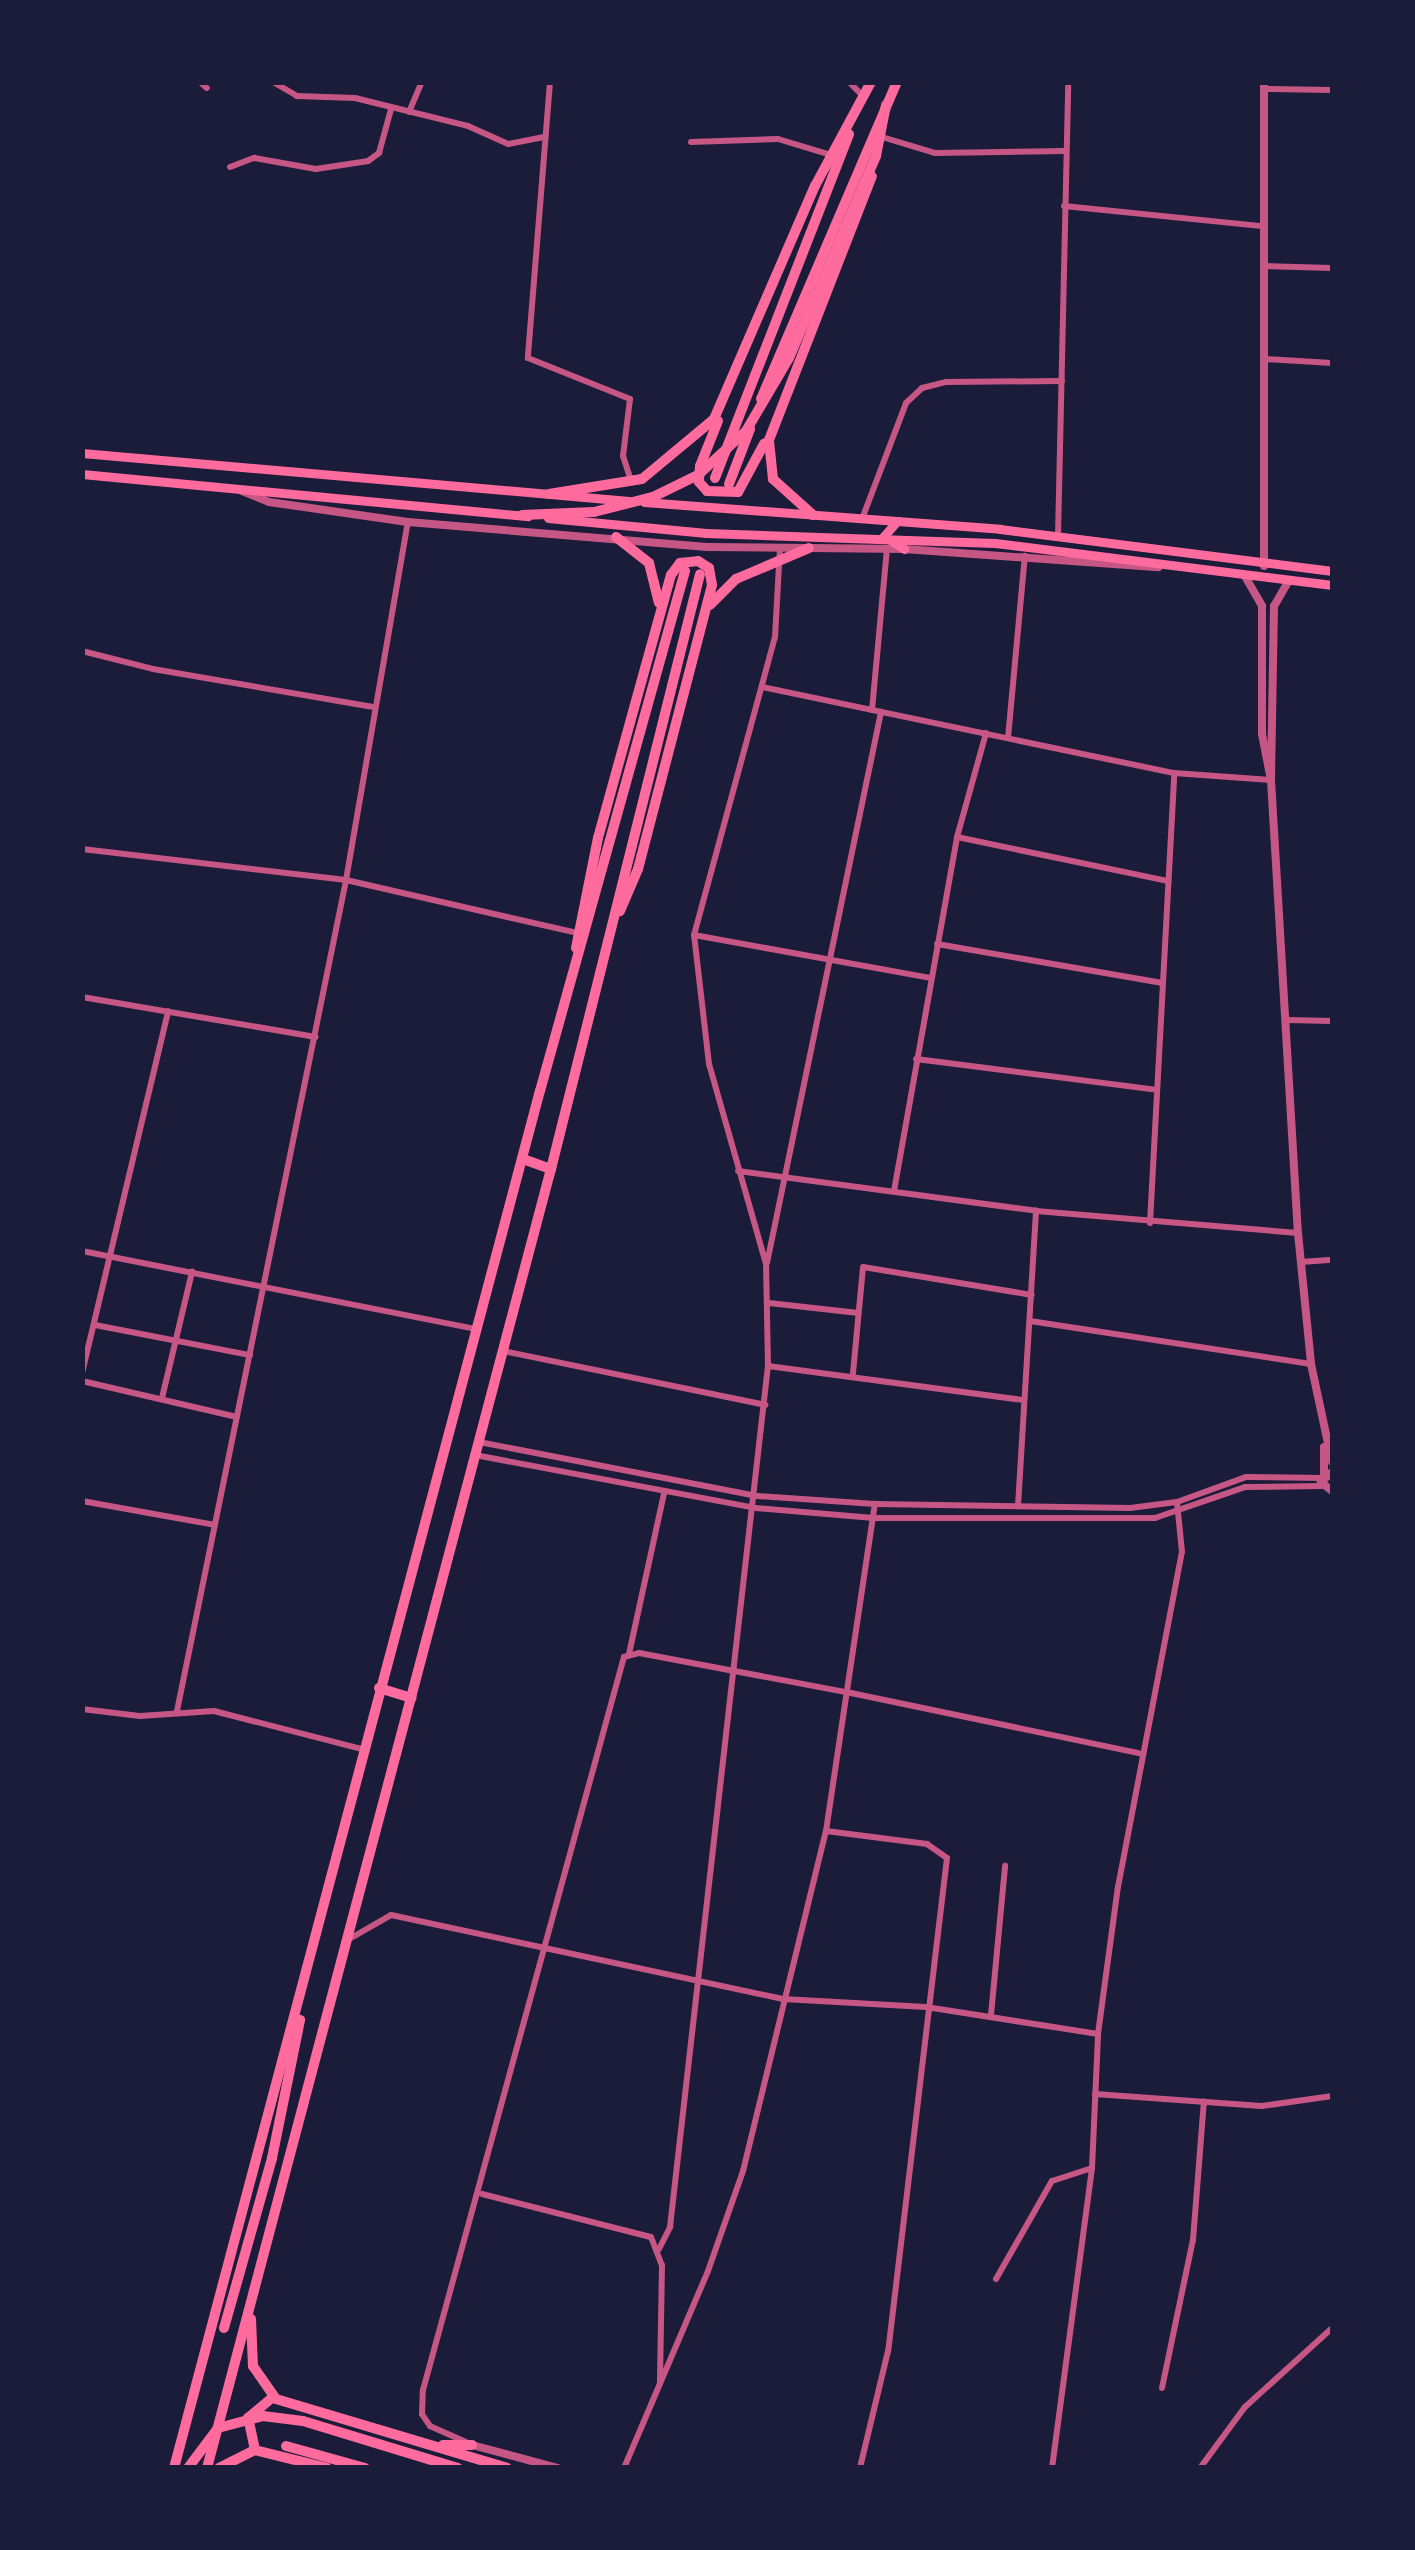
<!DOCTYPE html>
<html>
<head>
<meta charset="utf-8">
<style>
  body { margin:0 }
  #map { position:relative; width:1415px; height:2550px; overflow:hidden; background:#1b1b3a; font-family:"IBM Plex Sans",sans-serif }
  div>[style] { position:absolute }
  [style*='--x'] { left:calc(var(--x)*1px); top:calc(var(--y)*1px); width:calc(var(--w)*1px); rotate:calc(var(--a)*1deg) }
  .minor>* { height:6px; margin:-3px; padding:0 3px; transform-origin:3px; border-radius:3px; background:#c65784 }
  .tertiary>* { height:8px; margin:-4px; padding:0 4px; transform-origin:4px; border-radius:4px; background:#c65784 }
  .primary>* { height:9px; margin:-4.5px; padding:0 4.5px; transform-origin:4.5px; border-radius:4.5px; background:#ff6b9d }
  .trunk>* { height:10px; margin:-5px; padding:0 5px; transform-origin:5px; border-radius:5px; background:#ff6b9d }
  span { translate:-50% -50%; white-space:nowrap; text-align:center; line-height:1.15; -webkit-text-stroke:8px #1b1b3a; paint-order:stroke }
  .frame { position:absolute; inset:0; border:85px solid #1b1b3a; pointer-events:none }
</style>
</head>
<body>
<div id="map">
  <div class="minor">
    <i style="--x:200;--y:82;--w:9;--a:41"></i>
    <i style="--x:273;--y:82;--w:28;--a:30"></i>
    <i style="--x:297;--y:96;--w:58;--a:2"></i>
    <i style="--x:355;--y:98;--w:116;--a:13.9"></i>
    <i style="--x:468;--y:126;--w:44;--a:24.2"></i>
    <i style="--x:508;--y:144;--w:38;--a:-11"></i>
    <i style="--x:550;--y:82;--w:277;--a:94.6"></i>
    <i style="--x:528;--y:358;--w:110;--a:21.9"></i>
    <i style="--x:630;--y:399;--w:57;--a:97"></i>
    <i style="--x:623;--y:456;--w:26;--a:72"></i>
    <i style="--x:849;--y:82;--w:21;--a:45"></i>
    <i style="--x:1264;--y:89;--w:68;--a:0.8"></i>
    <i style="--x:409;--y:112;--w:33;--a:-67"></i>
    <i style="--x:882;--y:137;--w:55;--a:16.8"></i>
    <i style="--x:935;--y:153;--w:129;--a:-0.9"></i>
    <i style="--x:691;--y:142;--w:87;--a:-2"></i>
    <i style="--x:778;--y:139;--w:55;--a:16.8"></i>
    <i style="--x:230;--y:167;--w:26;--a:-21"></i>
    <i style="--x:254;--y:158;--w:63;--a:10.1"></i>
    <i style="--x:316;--y:169;--w:53;--a:-8.7"></i>
    <i style="--x:368;--y:161;--w:14;--a:-36"></i>
    <i style="--x:379;--y:153;--w:46;--a:-74.7"></i>
    <i style="--x:1064;--y:206;--w:199;--a:5.8"></i>
    <i style="--x:1263;--y:266;--w:69;--a:1.7"></i>
    <i style="--x:1264;--y:359;--w:68;--a:3.4"></i>
    <i style="--x:862;--y:519;--w:124;--a:-69.2"></i>
    <i style="--x:906;--y:403;--w:22;--a:-43"></i>
    <i style="--x:922;--y:388;--w:25;--a:-14"></i>
    <i style="--x:946;--y:382;--w:116;--a:-0.5"></i>
    <i style="--x:1058;--y:536;--w:454;--a:-88.7"></i>
    <i style="--x:82;--y:651;--w:73;--a:14.2"></i>
    <i style="--x:153;--y:669;--w:222;--a:9.8"></i>
    <i style="--x:762;--y:687;--w:421;--a:11.8"></i>
    <i style="--x:1174;--y:773;--w:97;--a:4.1"></i>
    <i style="--x:872;--y:710;--w:162;--a:-84.7"></i>
    <i style="--x:1008;--y:738;--w:183;--a:-84.7"></i>
    <i style="--x:957;--y:837;--w:216;--a:11.8"></i>
    <i style="--x:82;--y:849;--w:266;--a:6.7"></i>
    <i style="--x:346;--y:880;--w:237;--a:12.9"></i>
    <i style="--x:694;--y:935;--w:240;--a:10.3"></i>
    <i style="--x:937;--y:944;--w:229;--a:9.8"></i>
    <i style="--x:82;--y:997;--w:237;--a:9.7"></i>
    <i style="--x:1287;--y:1020;--w:45;--a:1.3"></i>
    <i style="--x:916;--y:1059;--w:243;--a:7.3"></i>
    <i style="--x:738;--y:1171;--w:301;--a:7.6"></i>
    <i style="--x:1036;--y:1211;--w:263;--a:4.8"></i>
    <i style="--x:894;--y:1191;--w:360;--a:-79.9"></i>
    <i style="--x:957;--y:837;--w:108;--a:-74.4"></i>
    <i style="--x:1150;--y:1223;--w:451;--a:-86.9"></i>
    <i style="--x:82;--y:1251;--w:402;--a:11.2"></i>
    <i style="--x:1301;--y:1262;--w:31;--a:-4"></i>
    <i style="--x:767;--y:1263;--w:563;--a:-78.31"></i>
    <i style="--x:769;--y:1303;--w:90;--a:6.4"></i>
    <i style="--x:1030;--y:1321;--w:284;--a:8.7"></i>
    <i style="--x:95;--y:1325;--w:158;--a:11"></i>
    <i style="--x:503;--y:1351;--w:268;--a:11.6"></i>
    <i style="--x:768;--y:1366;--w:258;--a:7.6"></i>
    <i style="--x:82;--y:1373;--w:372;--a:-76.6"></i>
    <i style="--x:853;--y:1373;--w:106;--a:-84.6"></i>
    <i style="--x:863;--y:1267;--w:171;--a:9.4"></i>
    <i style="--x:82;--y:1381;--w:159;--a:13.1"></i>
    <i style="--x:162;--y:1398;--w:130;--a:-76.6"></i>
    <i style="--x:479;--y:1442;--w:283;--a:11"></i>
    <i style="--x:757;--y:1496;--w:118;--a:3.9"></i>
    <i style="--x:875;--y:1504;--w:255;--a:0.9"></i>
    <i style="--x:1130;--y:1508;--w:47;--a:-7.3"></i>
    <i style="--x:1177;--y:1502;--w:73;--a:-19.9"></i>
    <i style="--x:1246;--y:1477;--w:76;--a:0.8"></i>
    <i style="--x:475;--y:1455;--w:285;--a:10.7"></i>
    <i style="--x:755;--y:1508;--w:119;--a:4.8"></i>
    <i style="--x:874;--y:1518;--w:281;--a:0"></i>
    <i style="--x:1155;--y:1518;--w:95;--a:-19"></i>
    <i style="--x:1245;--y:1487;--w:77;--a:-0.7"></i>
    <i style="--x:82;--y:1501;--w:135;--a:10.2"></i>
    <i style="--x:1018;--y:1506;--w:296;--a:-86.5"></i>
    <i style="--x:629;--y:1654;--w:165;--a:-77.7"></i>
    <i style="--x:82;--y:1709;--w:58;--a:6.9"></i>
    <i style="--x:140;--y:1716;--w:74;--a:-3.9"></i>
    <i style="--x:214;--y:1711;--w:153;--a:14.4"></i>
    <i style="--x:177;--y:1711;--w:848;--a:-78.5"></i>
    <i style="--x:346;--y:880;--w:363;--a:-80.2"></i>
    <i style="--x:826;--y:1831;--w:102;--a:7.3"></i>
    <i style="--x:927;--y:1844;--w:24;--a:35"></i>
    <i style="--x:947;--y:1858;--w:497;--a:96.8"></i>
    <i style="--x:888;--y:2351;--w:120;--a:103.5"></i>
    <i style="--x:351;--y:1938;--w:46;--a:-29.9"></i>
    <i style="--x:391;--y:1915;--w:401;--a:12.1"></i>
    <i style="--x:783;--y:1999;--w:143;--a:3.2"></i>
    <i style="--x:926;--y:2007;--w:174;--a:8.9"></i>
    <i style="--x:991;--y:2015;--w:150;--a:-84.6"></i>
    <i style="--x:1095;--y:2094;--w:167;--a:4.1"></i>
    <i style="--x:1262;--y:2106;--w:71;--a:-8.1"></i>
    <i style="--x:482;--y:2194;--w:174;--a:14.3"></i>
    <i style="--x:651;--y:2237;--w:30;--a:69"></i>
    <i style="--x:662;--y:2265;--w:117;--a:91"></i>
    <i style="--x:659;--y:2249;--w:25;--a:-63"></i>
    <i style="--x:670;--y:2227;--w:867;--a:-83.51"></i>
    <i style="--x:768;--y:1366;--w:102;--a:-91.1"></i>
    <i style="--x:766;--y:1264;--w:208;--a:-105.9"></i>
    <i style="--x:709;--y:1064;--w:130;--a:-96.6"></i>
    <i style="--x:694;--y:935;--w:309;--a:-74.8"></i>
    <i style="--x:775;--y:637;--w:89;--a:-86.8"></i>
    <i style="--x:996;--y:2279;--w:113;--a:-60.3"></i>
    <i style="--x:1052;--y:2181;--w:42;--a:-18"></i>
    <i style="--x:1162;--y:2388;--w:151;--a:-78.2"></i>
    <i style="--x:1193;--y:2240;--w:139;--a:-85.5"></i>
    <i style="--x:466;--y:2442;--w:39;--a:-156"></i>
    <i style="--x:430;--y:2426;--w:14;--a:-124"></i>
    <i style="--x:422;--y:2414;--w:24;--a:-88"></i>
    <i style="--x:423;--y:2390;--w:760;--a:-74.67"></i>
    <i style="--x:624;--y:1657;--w:16;--a:-15"></i>
    <i style="--x:639;--y:1653;--w:216;--a:10.7"></i>
    <i style="--x:851;--y:1693;--w:294;--a:11.8"></i>
    <i style="--x:624;--y:2468;--w:214;--a:-66.9"></i>
    <i style="--x:708;--y:2271;--w:106;--a:-70.7"></i>
    <i style="--x:743;--y:2171;--w:350;--a:-76.3"></i>
    <i style="--x:826;--y:1831;--w:331;--a:-81.5"></i>
    <i style="--x:1052;--y:2468;--w:303;--a:-82.4"></i>
    <i style="--x:1092;--y:2168;--w:134;--a:-87.4"></i>
    <i style="--x:1098;--y:2034;--w:148;--a:-82.3"></i>
    <i style="--x:1118;--y:1887;--w:341;--a:-79.2"></i>
    <i style="--x:1182;--y:1552;--w:50;--a:-95.7"></i>
    <i style="--x:1200;--y:2468;--w:76;--a:-53.6"></i>
    <i style="--x:1245;--y:2407;--w:118;--a:-42.2"></i>
  </div>
  <div class="tertiary">
    <i style="--x:1264;--y:82;--w:484;--a:90"></i>
    <i style="--x:242;--y:491;--w:29;--a:22"></i>
    <i style="--x:269;--y:502;--w:140;--a:8.2"></i>
    <i style="--x:408;--y:522;--w:300;--a:4.8"></i>
    <i style="--x:707;--y:547;--w:197;--a:0.6"></i>
    <i style="--x:904;--y:549;--w:255;--a:4.1"></i>
    <i style="--x:1246;--y:578;--w:32;--a:60"></i>
    <i style="--x:1262;--y:606;--w:128;--a:90"></i>
    <i style="--x:1262;--y:734;--w:42;--a:79"></i>
    <i style="--x:1288;--y:582;--w:28;--a:120"></i>
    <i style="--x:1274;--y:606;--w:174;--a:91"></i>
    <i style="--x:1271;--y:780;--w:454;--a:86.6"></i>
    <i style="--x:1298;--y:1233;--w:132;--a:84.3"></i>
    <i style="--x:1311;--y:1364;--w:100;--a:77.9"></i>
    <i style="--x:1324;--y:1447;--w:27;--a:90"></i>
    <i style="--x:1332;--y:1472;--w:15;--a:138"></i>
    <i style="--x:1321;--y:1482;--w:14;--a:39"></i>
    <i style="--x:472;--y:2445;--w:89;--a:15"></i>
  </div>
  <div class="primary">
    <i style="--x:82;--y:453;--w:549;--a:5.01"></i>
    <i style="--x:82;--y:474;--w:448;--a:5.4"></i>
    <i style="--x:644;--y:502;--w:357;--a:4.3"></i>
    <i style="--x:1000;--y:529;--w:335;--a:7.2"></i>
    <i style="--x:548;--y:518;--w:159;--a:5.4"></i>
    <i style="--x:706;--y:533;--w:289;--a:2"></i>
    <i style="--x:995;--y:543;--w:340;--a:7.1"></i>
    <i style="--x:897;--y:521;--w:20;--a:131"></i>
    <i style="--x:884;--y:536;--w:24;--a:33"></i>
  </div>
  <div class="trunk">
    <i style="--x:761;--y:399;--w:345;--a:-66.8"></i>
    <i style="--x:718;--y:421;--w:48;--a:111.8"></i>
    <i style="--x:700;--y:466;--w:16;--a:94"></i>
    <i style="--x:699;--y:482;--w:12;--a:48"></i>
    <i style="--x:707;--y:491;--w:31;--a:2"></i>
    <i style="--x:738;--y:492;--w:55;--a:-61.6"></i>
    <i style="--x:715;--y:478;--w:369;--a:-68.7"></i>
    <i style="--x:729;--y:484;--w:59;--a:-69.1"></i>
    <i style="--x:549;--y:494;--w:94;--a:-9.2"></i>
    <i style="--x:642;--y:479;--w:94;--a:-39.8"></i>
    <i style="--x:714;--y:419;--w:254;--a:-66.6"></i>
    <i style="--x:815;--y:186;--w:118;--a:-61.7"></i>
    <i style="--x:522;--y:515;--w:72;--a:-2.4"></i>
    <i style="--x:594;--y:512;--w:61;--a:-14.3"></i>
    <i style="--x:653;--y:497;--w:50;--a:-26.1"></i>
    <i style="--x:698;--y:475;--w:65;--a:-42.5"></i>
    <i style="--x:746;--y:431;--w:85;--a:-59.5"></i>
    <i style="--x:789;--y:358;--w:220;--a:-66.7"></i>
    <i style="--x:876;--y:156;--w:52;--a:-78.9"></i>
    <i style="--x:813;--y:515;--w:54;--a:-138"></i>
    <i style="--x:773;--y:479;--w:39;--a:-96"></i>
    <i style="--x:769;--y:440;--w:283;--a:-68.7"></i>
    <i style="--x:616;--y:537;--w:42;--a:38.2"></i>
    <i style="--x:649;--y:563;--w:41;--a:76"></i>
    <i style="--x:710;--y:605;--w:37;--a:-45"></i>
    <i style="--x:736;--y:579;--w:79;--a:-23"></i>
    <i style="--x:576;--y:948;--w:112;--a:-78.7"></i>
    <i style="--x:598;--y:838;--w:273;--a:-74.5"></i>
    <i style="--x:671;--y:575;--w:15;--a:-53"></i>
    <i style="--x:680;--y:563;--w:18;--a:-6"></i>
    <i style="--x:698;--y:561;--w:13;--a:32"></i>
    <i style="--x:709;--y:568;--w:17;--a:80"></i>
    <i style="--x:712;--y:585;--w:293;--a:104.6"></i>
    <i style="--x:638;--y:869;--w:46;--a:113.2"></i>
    <i style="--x:523;--y:1159;--w:30;--a:20"></i>
    <i style="--x:379;--y:1688;--w:34;--a:17"></i>
    <i style="--x:251;--y:2319;--w:47;--a:87.6"></i>
    <i style="--x:253;--y:2366;--w:40;--a:55.1"></i>
    <i style="--x:276;--y:2399;--w:241;--a:16.6"></i>
    <i style="--x:224;--y:2328;--w:177;--a:-74.2"></i>
    <i style="--x:272;--y:2158;--w:141;--a:-78.5"></i>
    <i style="--x:443;--y:2445;--w:29;--a:0"></i>
    <i style="--x:286;--y:2446;--w:82;--a:15.6"></i>
    <i style="--x:255;--y:2450;--w:33;--a:-102"></i>
    <i style="--x:248;--y:2418;--w:33;--a:-40"></i>
    <i style="--x:174;--y:2468;--w:1425;--a:-75.12"></i>
    <i style="--x:540;--y:1091;--w:540;--a:-74.42"></i>
    <i style="--x:188;--y:2468;--w:50;--a:-53.1"></i>
    <i style="--x:218;--y:2428;--w:47;--a:-14.9"></i>
    <i style="--x:263;--y:2416;--w:40;--a:7.1"></i>
    <i style="--x:303;--y:2421;--w:162;--a:16.9"></i>
    <i style="--x:207;--y:2468;--w:1344;--a:-75.17"></i>
    <i style="--x:551;--y:1169;--w:613;--a:-75.94"></i>
    <i style="--x:219;--y:2468;--w:40;--a:-26.6"></i>
    <i style="--x:255;--y:2450;--w:74;--a:14"></i>
  </div>
  <div class="frame"></div>
</div>
</body>
</html>
